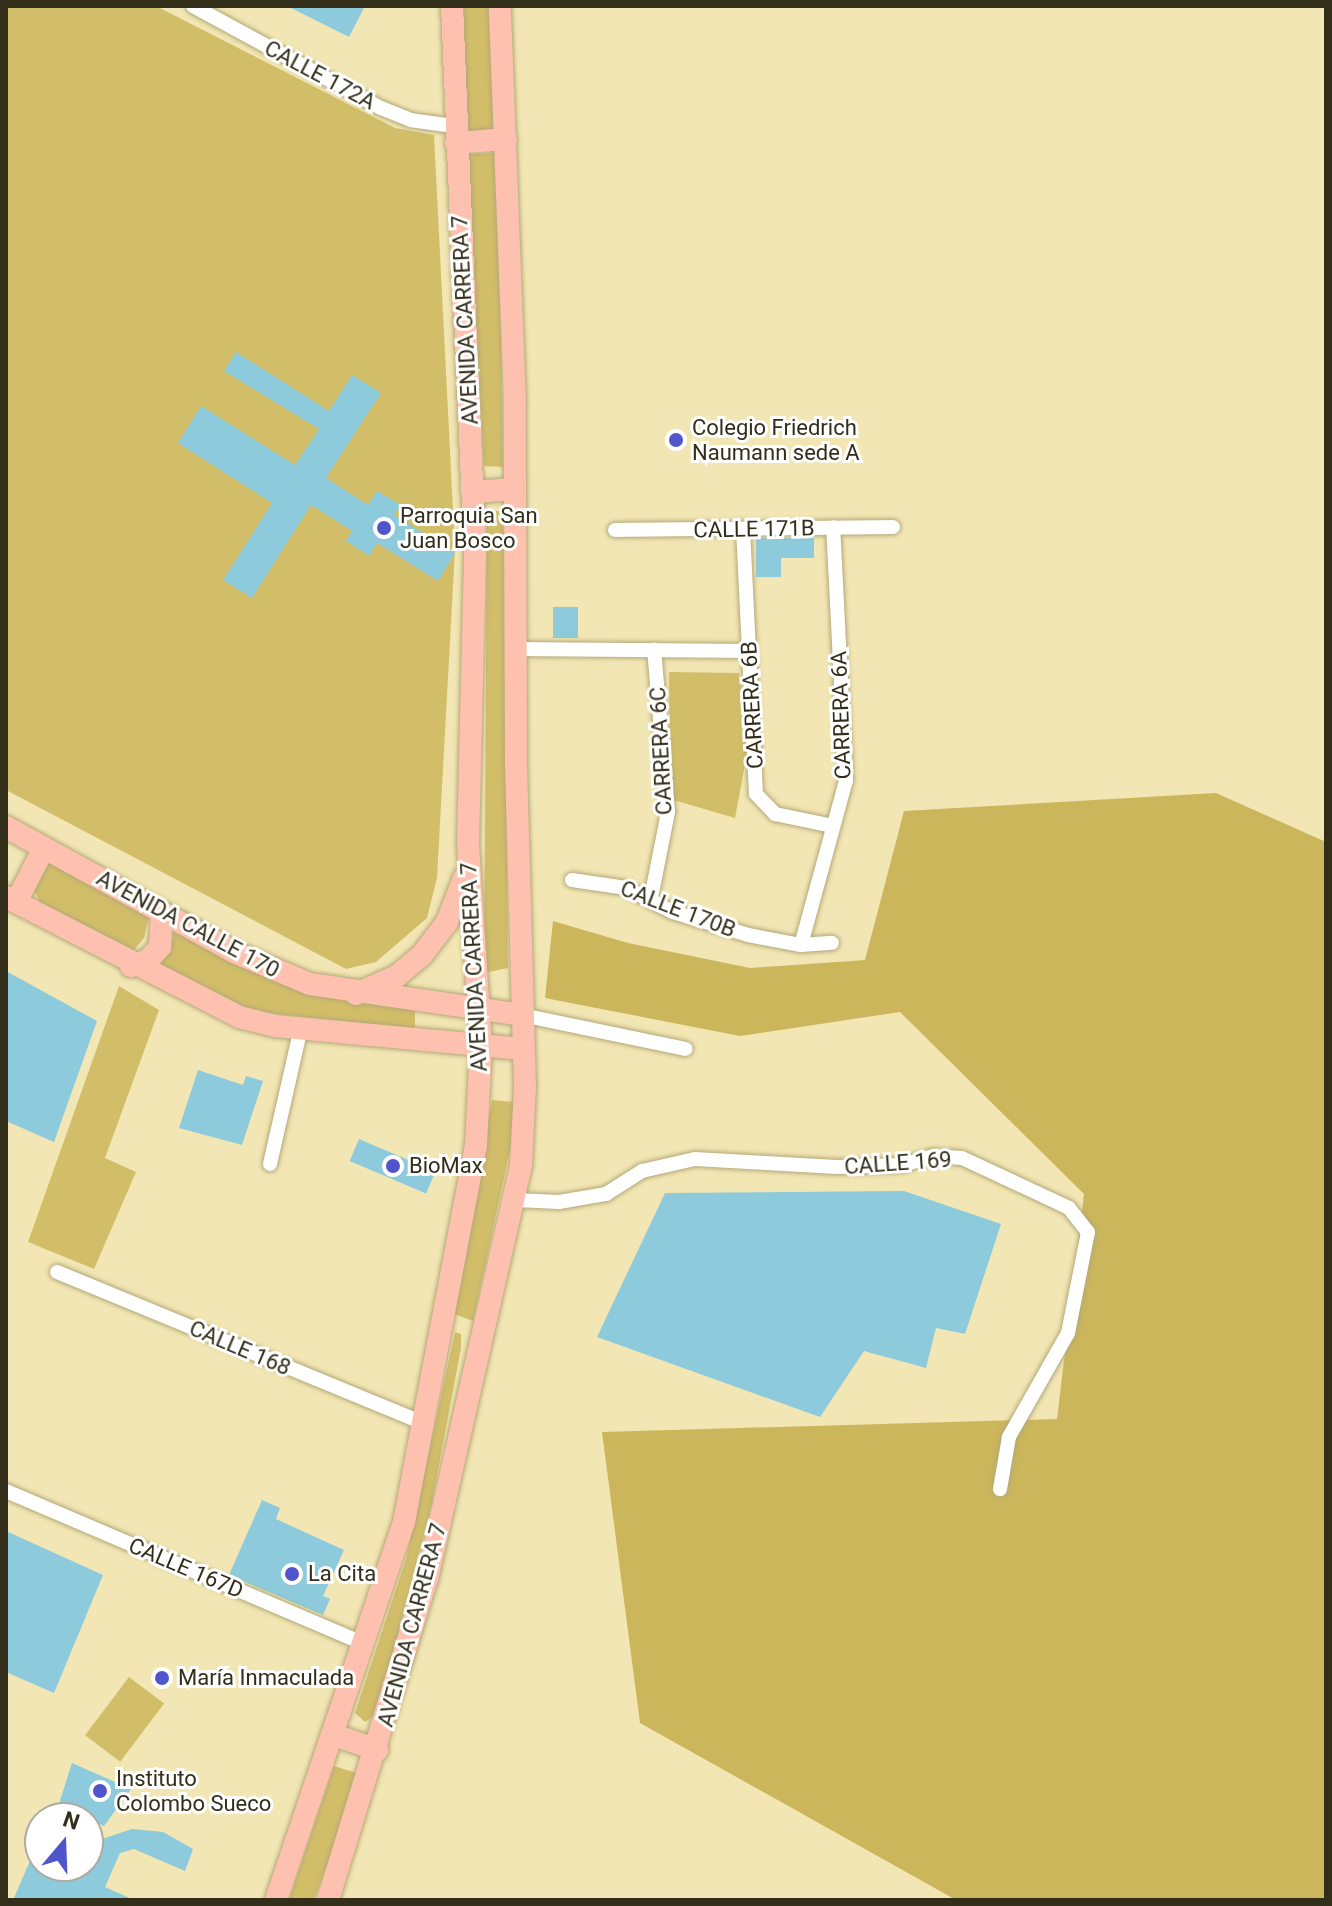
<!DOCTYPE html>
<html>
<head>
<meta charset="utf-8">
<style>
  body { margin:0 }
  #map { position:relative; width:1332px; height:1906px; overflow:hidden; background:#f2e6b4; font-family:Roboto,sans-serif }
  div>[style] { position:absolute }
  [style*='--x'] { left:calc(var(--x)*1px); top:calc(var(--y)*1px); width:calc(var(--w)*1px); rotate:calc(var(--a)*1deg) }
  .green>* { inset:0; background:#d2be69; transform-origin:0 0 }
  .forest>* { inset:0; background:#cbb65c }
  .building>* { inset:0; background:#8dcbdc; transform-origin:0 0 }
  .roads { filter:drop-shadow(0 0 2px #b3a877) drop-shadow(0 0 2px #b3a877) }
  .minor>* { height:14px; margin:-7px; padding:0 7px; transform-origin:7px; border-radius:7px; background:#fff }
  .primary>* { height:22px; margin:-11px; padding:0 11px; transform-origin:11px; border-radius:11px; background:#fec1b0 }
  .dots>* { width:22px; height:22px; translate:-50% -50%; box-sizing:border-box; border:4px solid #fff; border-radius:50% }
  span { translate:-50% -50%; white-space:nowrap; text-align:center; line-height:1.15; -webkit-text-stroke:6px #fff; paint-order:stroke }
  .street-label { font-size:22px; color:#322e1a }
  .poi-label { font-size:22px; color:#322e1a }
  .left { translate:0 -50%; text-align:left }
  .frame { position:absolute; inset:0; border:8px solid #322e1a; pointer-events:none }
  .north { position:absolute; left:24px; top:1802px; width:80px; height:80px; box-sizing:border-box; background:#fff; border:2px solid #adaba3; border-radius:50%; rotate:19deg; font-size:22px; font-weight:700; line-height:32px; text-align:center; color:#322e1a }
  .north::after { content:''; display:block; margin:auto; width:28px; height:36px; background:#5155cc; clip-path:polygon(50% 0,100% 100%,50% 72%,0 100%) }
</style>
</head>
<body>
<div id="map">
  <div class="green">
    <i style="clip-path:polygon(6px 6px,156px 6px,395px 128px,434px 135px,455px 550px,437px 878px,427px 918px,376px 962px,346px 969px,6px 790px)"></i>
    <i style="clip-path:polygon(464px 6px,493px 6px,499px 128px,464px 132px)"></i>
    <i style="clip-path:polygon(498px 153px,503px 467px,484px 466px,467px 154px)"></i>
    <i style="clip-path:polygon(487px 511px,503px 511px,508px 968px,484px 973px)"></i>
    <i style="clip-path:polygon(669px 672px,739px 673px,749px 743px,735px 818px,670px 799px)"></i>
    <i style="clip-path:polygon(56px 863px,149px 916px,144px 938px,133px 951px,41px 904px,34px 891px,46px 864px)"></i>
    <i style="clip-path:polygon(175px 929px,214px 951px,415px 1006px,415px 1029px,249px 1011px,157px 967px,170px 951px)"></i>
    <i style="clip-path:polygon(119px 986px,159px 1010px,105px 1158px,136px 1172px,94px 1269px,28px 1242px)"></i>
    <i style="clip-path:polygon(492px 1100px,514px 1102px,513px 1136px,473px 1321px,454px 1314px)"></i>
    <i style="clip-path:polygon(455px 1332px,461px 1334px,461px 1348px,431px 1507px,377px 1714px,365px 1722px,355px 1713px,406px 1559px)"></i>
    <i style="left:129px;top:1677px;width:44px;height:73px;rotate:37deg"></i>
    <i style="clip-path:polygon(334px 1766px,360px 1774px,314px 1900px,289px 1900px)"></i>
  </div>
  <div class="forest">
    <i style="clip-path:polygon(1216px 793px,1326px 842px,1326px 1900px,956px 1900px,640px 1723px,602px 1432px,1057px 1419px,1084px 1194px,900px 1012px,740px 1036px,545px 998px,553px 921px,628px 943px,750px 968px,865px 960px,904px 811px)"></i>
  </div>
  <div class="building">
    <i style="clip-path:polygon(287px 6px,365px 6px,349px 37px)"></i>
    <i style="clip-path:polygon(236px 352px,329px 411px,352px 375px,381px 393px,326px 478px,368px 505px,377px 491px,401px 505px,394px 515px,455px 553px,438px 581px,377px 543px,369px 556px,346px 541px,352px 531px,311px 505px,252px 598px,223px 580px,272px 503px,178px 443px,201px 406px,295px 465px,319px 429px,224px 371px)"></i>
    <i style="clip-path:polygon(756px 538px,814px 538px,814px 558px,781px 558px,781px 577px,756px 577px)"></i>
    <i style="left:553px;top:607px;width:25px;height:31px"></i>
    <i style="clip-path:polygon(6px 971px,97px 1021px,54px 1142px,6px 1121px)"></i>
    <i style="clip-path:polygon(198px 1070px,243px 1085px,246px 1076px,263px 1081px,242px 1145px,179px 1128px)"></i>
    <i style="left:359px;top:1139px;width:83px;height:24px;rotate:23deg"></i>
    <i style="clip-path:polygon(904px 1191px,1001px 1224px,965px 1334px,936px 1328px,926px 1368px,864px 1351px,820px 1417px,597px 1337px,665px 1193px)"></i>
    <i style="clip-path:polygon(262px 1500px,280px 1508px,276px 1519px,344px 1550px,323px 1596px,330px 1599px,323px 1615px,229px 1575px)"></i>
    <i style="clip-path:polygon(6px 1531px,103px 1575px,54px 1693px,6px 1672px)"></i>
    <i style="clip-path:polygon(72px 1763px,131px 1789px,104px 1826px,59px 1804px)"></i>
    <i style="clip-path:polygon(132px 1829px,163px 1832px,193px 1849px,185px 1871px,134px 1849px,120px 1853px,105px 1887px,134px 1900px,13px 1900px,40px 1838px,40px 1866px,88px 1866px,90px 1843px)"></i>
  </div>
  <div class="roads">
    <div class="minor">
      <i style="--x:193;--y:6;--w:214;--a:28.5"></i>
      <i style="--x:381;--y:108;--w:31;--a:22"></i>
      <i style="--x:410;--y:120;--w:44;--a:7.8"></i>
      <i style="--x:743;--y:529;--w:265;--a:87.2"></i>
      <i style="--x:756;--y:794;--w:28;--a:46"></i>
      <i style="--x:775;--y:814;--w:59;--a:11.7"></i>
      <i style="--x:615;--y:530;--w:278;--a:-0.6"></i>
      <i style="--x:517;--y:649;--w:232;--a:0.5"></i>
      <i style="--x:572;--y:880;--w:55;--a:8.4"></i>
      <i style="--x:626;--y:888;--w:53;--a:27.1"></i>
      <i style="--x:673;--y:912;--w:78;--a:17"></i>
      <i style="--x:748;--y:935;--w:54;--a:10.7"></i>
      <i style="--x:801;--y:945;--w:31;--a:-4"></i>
      <i style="--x:651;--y:898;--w:88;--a:-78.8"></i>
      <i style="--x:668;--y:812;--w:163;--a:-94.9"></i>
      <i style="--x:801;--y:945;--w:170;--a:-74.7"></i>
      <i style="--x:846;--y:781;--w:254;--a:-92.9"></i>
      <i style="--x:522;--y:1015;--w:167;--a:11.7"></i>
      <i style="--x:270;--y:1164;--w:139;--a:-77.2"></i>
      <i style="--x:515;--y:1200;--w:44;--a:2.6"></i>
      <i style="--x:559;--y:1202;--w:48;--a:-9.7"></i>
      <i style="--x:606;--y:1194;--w:43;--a:-32.6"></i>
      <i style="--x:642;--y:1171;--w:54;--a:-12.8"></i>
      <i style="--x:695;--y:1159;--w:142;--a:3.2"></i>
      <i style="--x:837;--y:1167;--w:65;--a:-1.8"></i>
      <i style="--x:902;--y:1165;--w:32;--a:-16"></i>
      <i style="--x:933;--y:1156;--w:29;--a:4"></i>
      <i style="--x:962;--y:1158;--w:118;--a:25"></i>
      <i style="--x:1069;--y:1208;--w:31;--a:52"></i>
      <i style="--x:1088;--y:1232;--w:103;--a:101.2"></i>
      <i style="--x:1068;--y:1333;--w:120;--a:119.6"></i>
      <i style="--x:1009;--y:1437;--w:53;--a:99.8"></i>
      <i style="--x:57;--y:1272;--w:397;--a:22.4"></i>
      <i style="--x:6;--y:1491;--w:390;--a:23.1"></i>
    </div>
    <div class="primary">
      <i style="--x:456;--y:143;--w:50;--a:-4.6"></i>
      <i style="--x:474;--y:492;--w:41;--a:-4.2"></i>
      <i style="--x:6;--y:827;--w:260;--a:28.7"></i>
      <i style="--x:234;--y:952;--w:82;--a:22.8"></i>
      <i style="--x:310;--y:984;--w:214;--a:8.3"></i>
      <i style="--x:6;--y:897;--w:262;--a:27.2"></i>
      <i style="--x:239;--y:1017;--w:37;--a:14"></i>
      <i style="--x:275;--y:1026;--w:249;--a:5.3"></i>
      <i style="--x:16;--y:902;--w:61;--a:-62.6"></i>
      <i style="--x:131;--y:966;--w:18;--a:-19"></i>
      <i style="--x:148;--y:960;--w:18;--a:-47"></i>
      <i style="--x:160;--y:947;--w:34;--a:-87"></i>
      <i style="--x:356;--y:994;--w:45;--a:-23.7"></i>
      <i style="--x:397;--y:976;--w:33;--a:-40"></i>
      <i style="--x:422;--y:955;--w:41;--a:-52.9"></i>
      <i style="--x:447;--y:922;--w:47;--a:-68.9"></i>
      <i style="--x:334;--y:1735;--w:46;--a:18.8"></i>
      <i style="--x:276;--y:1900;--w:399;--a:-71.3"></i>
      <i style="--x:404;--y:1522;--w:383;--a:-79.2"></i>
      <i style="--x:476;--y:1146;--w:101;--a:-87.2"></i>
      <i style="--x:481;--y:1045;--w:202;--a:-93.7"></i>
      <i style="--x:468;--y:843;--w:289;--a:-88.6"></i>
      <i style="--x:475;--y:554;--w:548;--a:-92.4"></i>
      <i style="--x:328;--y:1900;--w:336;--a:-72.9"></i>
      <i style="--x:427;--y:1579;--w:425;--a:-77.2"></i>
      <i style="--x:521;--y:1165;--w:78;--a:-87.1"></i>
      <i style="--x:525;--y:1087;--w:321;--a:-91.6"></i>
      <i style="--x:516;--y:766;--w:363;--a:-90.2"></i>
      <i style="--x:515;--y:403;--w:397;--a:-92.2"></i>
    </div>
  </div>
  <div class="dots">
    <i style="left:676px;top:440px;background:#5155cc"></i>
    <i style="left:384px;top:528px;background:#5155cc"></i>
    <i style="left:393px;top:1166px;background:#5155cc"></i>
    <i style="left:292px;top:1574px;background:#5155cc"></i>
    <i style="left:162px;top:1678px;background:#5155cc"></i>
    <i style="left:100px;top:1791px;background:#5155cc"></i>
  </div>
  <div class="street-label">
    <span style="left:320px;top:75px;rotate:28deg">CALLE 172A</span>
    <span style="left:465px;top:320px;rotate:-93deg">AVENIDA CARRERA 7</span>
    <span style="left:754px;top:529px;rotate:-1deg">CALLE 171B</span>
    <span style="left:752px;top:705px;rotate:-93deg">CARRERA 6B</span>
    <span style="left:841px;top:715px;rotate:-92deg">CARRERA 6A</span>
    <span style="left:661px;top:751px;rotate:-93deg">CARRERA 6C</span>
    <span style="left:678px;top:909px;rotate:21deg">CALLE 170B</span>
    <span style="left:188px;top:924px;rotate:28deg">AVENIDA CALLE 170</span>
    <span style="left:474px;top:967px;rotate:-93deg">AVENIDA CARRERA 7</span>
    <span style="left:898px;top:1163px;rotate:-4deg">CALLE 169</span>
    <span style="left:240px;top:1348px;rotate:23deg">CALLE 168</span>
    <span style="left:186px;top:1568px;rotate:23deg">CALLE 167D</span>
    <span style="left:412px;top:1625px;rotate:-75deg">AVENIDA CARRERA 7</span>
  </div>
  <div class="poi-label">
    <span class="left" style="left:692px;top:440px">Colegio Friedrich<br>Naumann sede A</span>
    <span class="left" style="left:400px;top:528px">Parroquia San<br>Juan Bosco</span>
    <span class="left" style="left:409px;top:1166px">BioMax</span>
    <span class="left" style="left:308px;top:1574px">La Cita</span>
    <span class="left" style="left:178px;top:1678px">María Inmaculada</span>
    <span class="left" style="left:116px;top:1791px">Instituto<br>Colombo Sueco</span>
  </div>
  <div class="frame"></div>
  <div class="north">N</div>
</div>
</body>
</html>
